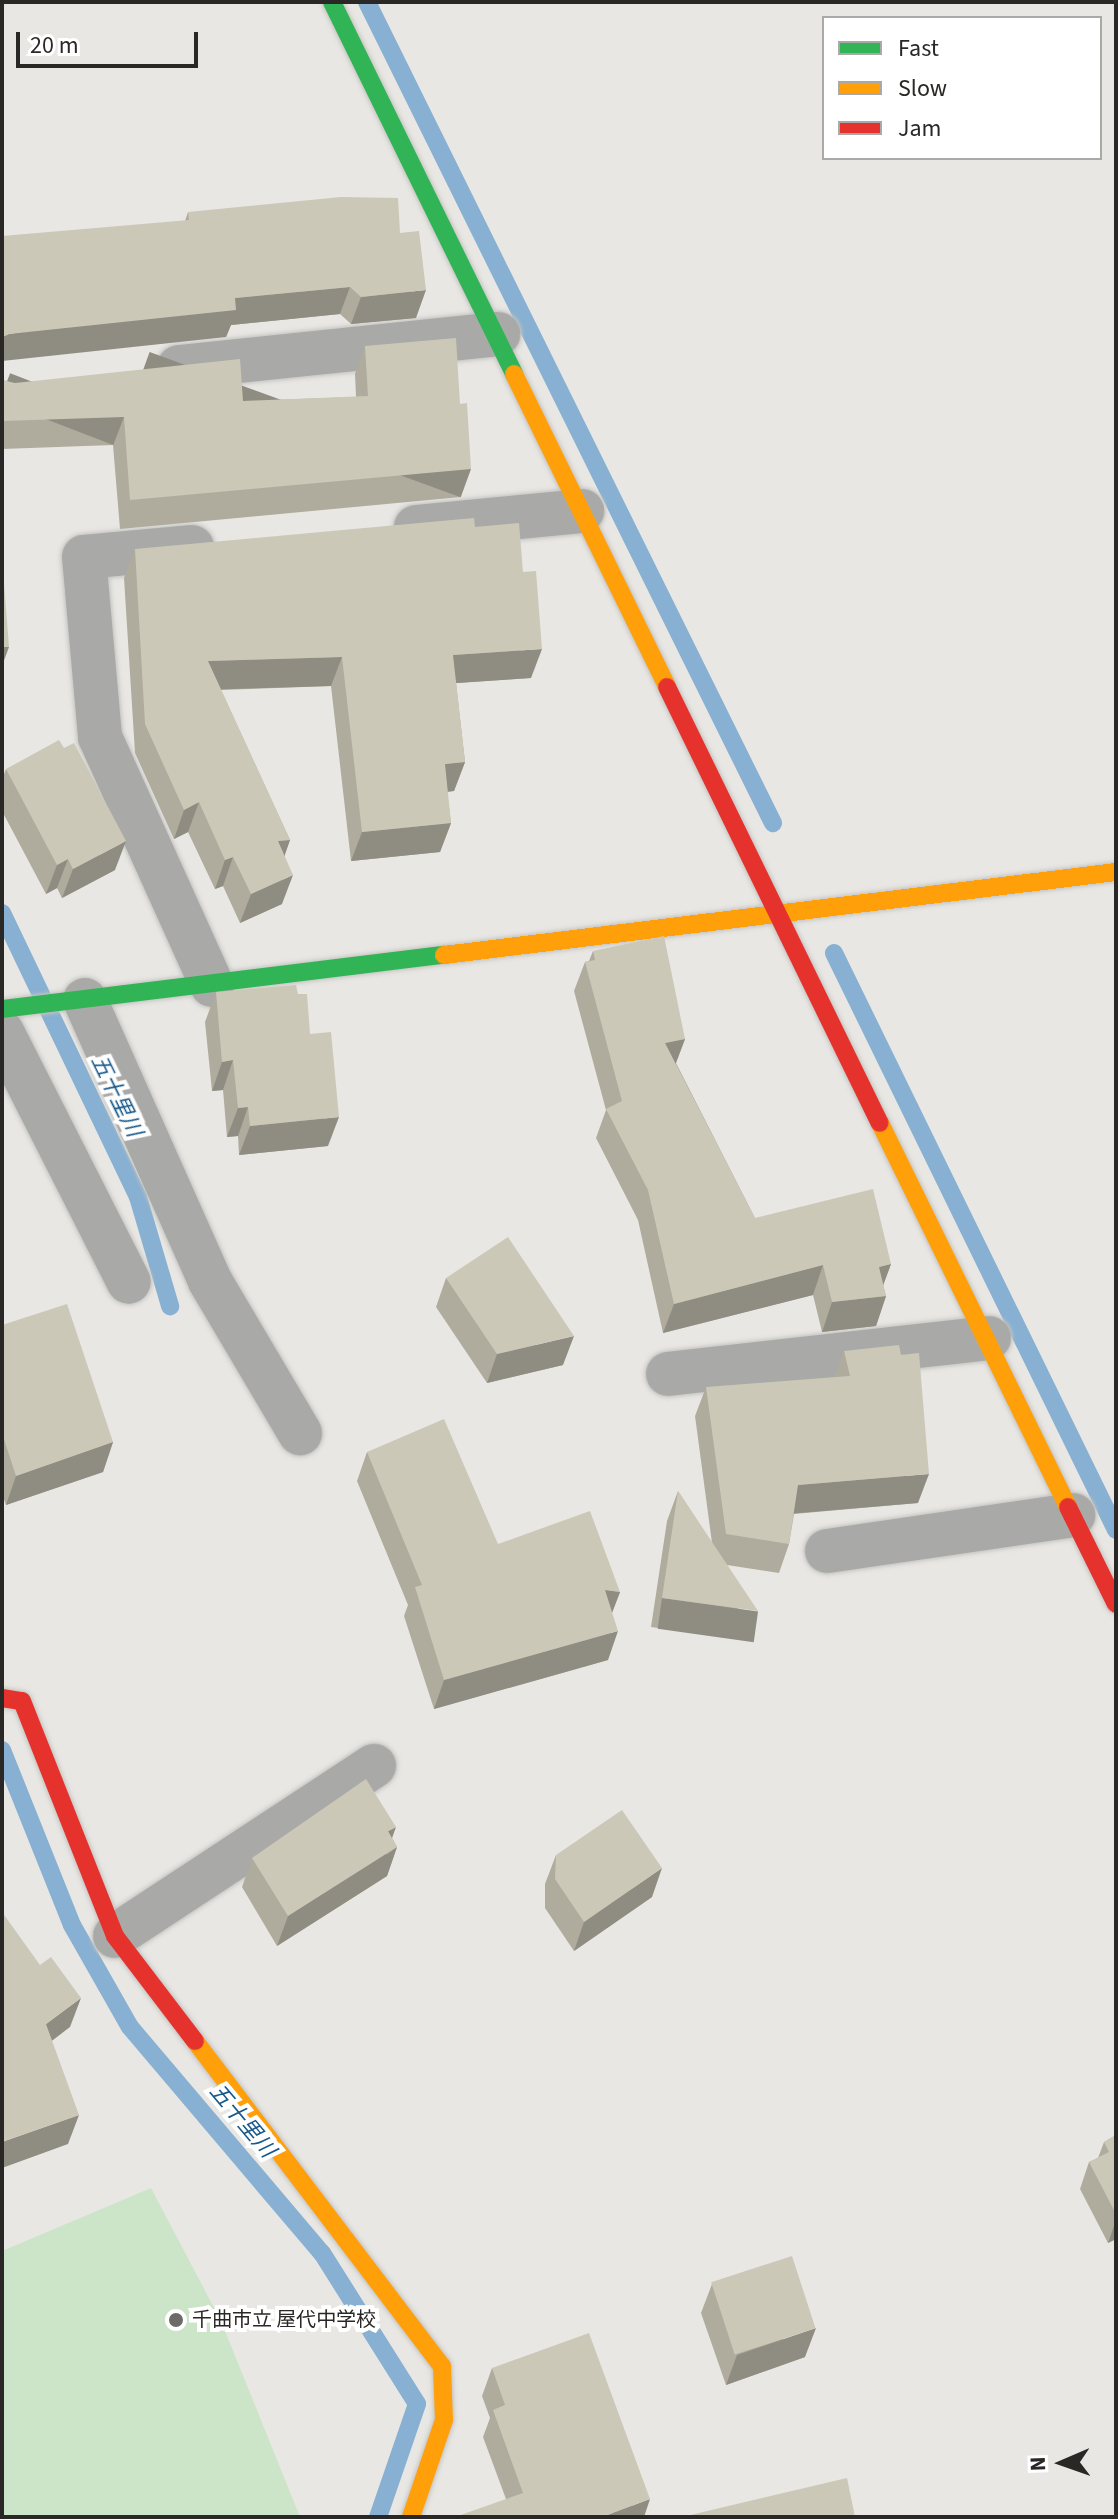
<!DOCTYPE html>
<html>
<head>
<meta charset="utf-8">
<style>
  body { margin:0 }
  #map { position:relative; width:1118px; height:2519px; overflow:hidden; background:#e8e7e3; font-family:"Source Sans 3","Noto Sans JP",sans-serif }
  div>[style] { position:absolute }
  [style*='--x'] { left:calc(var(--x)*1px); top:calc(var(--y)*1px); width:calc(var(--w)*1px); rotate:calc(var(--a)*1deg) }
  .green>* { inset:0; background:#cce5c9 }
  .stream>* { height:18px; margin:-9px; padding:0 9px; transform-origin:9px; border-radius:9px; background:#87b0d2 }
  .roads { filter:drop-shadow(0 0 2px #c5c4c2) drop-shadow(0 0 2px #c5c4c2) }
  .street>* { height:44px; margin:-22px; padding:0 22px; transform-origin:22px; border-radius:22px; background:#a9a9a7 }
  .fast>* { height:18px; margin:-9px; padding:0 9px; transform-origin:9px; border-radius:9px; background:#30b455 }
  .slow>* { height:18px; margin:-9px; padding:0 9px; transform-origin:9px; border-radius:9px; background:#ff9f0a }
  .jam>* { height:18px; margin:-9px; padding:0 9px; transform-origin:9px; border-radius:9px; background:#e5322d }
  .wall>* { inset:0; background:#afac9e }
  .shaded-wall>* { inset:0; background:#8f8c81; transform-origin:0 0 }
  .building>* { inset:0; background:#ccc8b8; transform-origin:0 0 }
  .dots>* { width:22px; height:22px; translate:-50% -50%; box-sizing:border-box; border:4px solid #fff; border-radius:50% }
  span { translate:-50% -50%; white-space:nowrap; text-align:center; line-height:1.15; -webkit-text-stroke:8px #fff; paint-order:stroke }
  .poi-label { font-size:20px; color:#292826 }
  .left { translate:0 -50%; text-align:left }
  .water-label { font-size:22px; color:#17598a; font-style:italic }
  .frame { position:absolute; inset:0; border:4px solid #292826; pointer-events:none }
  .legend { position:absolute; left:822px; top:16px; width:280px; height:144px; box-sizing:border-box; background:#fff; border:2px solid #a9a9a8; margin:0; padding:10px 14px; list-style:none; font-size:24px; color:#292826 }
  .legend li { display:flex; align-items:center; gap:16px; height:40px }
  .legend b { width:40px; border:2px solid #a9a9a8 }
  .north { position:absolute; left:1022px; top:2423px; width:80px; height:80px; -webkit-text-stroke:6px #fff; paint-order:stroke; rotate:268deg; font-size:22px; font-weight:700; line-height:32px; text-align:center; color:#292826 }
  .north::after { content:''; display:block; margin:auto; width:28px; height:36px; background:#292826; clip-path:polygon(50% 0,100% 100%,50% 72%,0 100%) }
  .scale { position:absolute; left:16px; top:32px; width:182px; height:36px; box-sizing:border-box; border:4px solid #292826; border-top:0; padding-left:10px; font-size:24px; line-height:28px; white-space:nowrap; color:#292826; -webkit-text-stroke:6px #fff; paint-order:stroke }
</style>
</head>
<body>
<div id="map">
  <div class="green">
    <i style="clip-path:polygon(151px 2188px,221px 2321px,300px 2517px,2px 2517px,2px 2251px)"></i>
  </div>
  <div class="stream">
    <i style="--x:367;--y:2;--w:916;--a:63.69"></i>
    <i style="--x:2;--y:913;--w:315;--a:64.4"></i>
    <i style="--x:138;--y:1197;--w:114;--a:73.6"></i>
    <i style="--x:834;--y:953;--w:642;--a:63.95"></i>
    <i style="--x:2;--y:1750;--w:188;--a:68.2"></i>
    <i style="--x:72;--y:1925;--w:117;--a:60.4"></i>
    <i style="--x:130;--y:2027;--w:297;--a:49.7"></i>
    <i style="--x:322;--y:2253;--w:178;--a:57.8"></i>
    <i style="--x:417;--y:2404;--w:120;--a:109"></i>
  </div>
  <div class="roads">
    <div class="street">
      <i style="--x:179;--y:367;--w:321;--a:-5.9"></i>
      <i style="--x:416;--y:527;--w:167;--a:-5.5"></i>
      <i style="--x:192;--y:547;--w:108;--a:174.7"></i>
      <i style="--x:84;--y:557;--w:181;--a:84.9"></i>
      <i style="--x:100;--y:737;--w:272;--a:65.7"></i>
      <i style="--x:85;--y:1000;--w:308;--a:66"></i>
      <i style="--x:210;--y:1281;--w:177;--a:59.4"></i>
      <i style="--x:2;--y:1032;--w:280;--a:63.1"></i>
      <i style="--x:668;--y:1374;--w:323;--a:-6.4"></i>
      <i style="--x:827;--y:1551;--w:249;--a:-8.3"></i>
      <i style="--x:115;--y:1936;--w:310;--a:-33.3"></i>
    </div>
    <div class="fast">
      <i style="--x:332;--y:2;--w:414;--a:63.9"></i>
      <i style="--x:2;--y:1009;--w:445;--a:-7"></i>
    </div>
    <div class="slow">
      <i style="--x:514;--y:374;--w:348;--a:63.9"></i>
      <i style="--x:444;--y:955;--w:677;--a:-7.04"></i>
      <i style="--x:880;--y:1123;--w:428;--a:63.9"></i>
      <i style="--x:195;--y:2041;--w:408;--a:52.8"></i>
      <i style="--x:442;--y:2366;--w:54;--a:87.9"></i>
      <i style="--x:444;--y:2420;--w:102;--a:108.8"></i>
    </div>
    <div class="jam">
      <i style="--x:667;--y:687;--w:485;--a:64"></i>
      <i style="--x:1068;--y:1507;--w:108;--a:63.7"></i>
      <i style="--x:2;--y:1698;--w:20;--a:9"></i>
      <i style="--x:22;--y:1701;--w:253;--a:68.4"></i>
      <i style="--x:115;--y:1936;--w:132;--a:52.7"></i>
    </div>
  </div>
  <div class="wall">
    <i style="clip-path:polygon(188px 212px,400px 233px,416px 318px,351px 324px,340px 314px,231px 325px,226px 337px,185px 221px)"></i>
    <i style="clip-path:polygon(365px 346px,461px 497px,120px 529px,113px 445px,2px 449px,2px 380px,15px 383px,243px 401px,356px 397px,355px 374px)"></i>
    <i style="clip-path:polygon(475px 527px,531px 678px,456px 683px,465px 762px,454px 791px,447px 792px,451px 823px,440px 852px,351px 861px,331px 686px,221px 690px,290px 840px,284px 856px,282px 904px,240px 923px,223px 886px,215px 889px,188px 832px,174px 839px,135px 753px,124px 578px,135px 549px)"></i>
    <i style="clip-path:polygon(6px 769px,115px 870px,62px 898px,57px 888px,46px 894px,2px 811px,2px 779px)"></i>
    <i style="clip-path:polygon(593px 951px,685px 1039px,676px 1063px,755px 1218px,891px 1264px,883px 1285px,886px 1296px,876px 1326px,822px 1332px,813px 1295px,663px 1333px,638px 1220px,596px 1138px,606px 1110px,574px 991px,585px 962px,589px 961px)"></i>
    <i style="clip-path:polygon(216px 992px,298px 994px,310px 1034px,328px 1146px,239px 1155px,238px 1136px,227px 1137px,223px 1090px,212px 1091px,205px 1022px)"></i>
    <i style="clip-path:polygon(446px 1278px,563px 1365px,487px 1383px,436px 1307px)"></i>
    <i style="clip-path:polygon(2px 1325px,113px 1442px,103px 1472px,6px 1505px,2px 1494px)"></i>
    <i style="clip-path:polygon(844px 1351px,918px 1503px,794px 1514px,789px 1544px,779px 1573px,727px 1565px,747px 1640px,651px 1627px,667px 1521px,678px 1491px,712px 1543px,695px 1416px,706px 1387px,834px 1377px)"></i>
    <i style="clip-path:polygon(367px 1452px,498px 1544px,620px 1592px,612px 1612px,608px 1660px,434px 1709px,404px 1616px,408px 1605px,357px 1481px)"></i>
    <i style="clip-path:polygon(392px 1838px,397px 1847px,387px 1876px,277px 1946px,242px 1887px,252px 1858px)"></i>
    <i style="clip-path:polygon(556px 1855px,652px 1897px,574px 1951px,545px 1908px,545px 1884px)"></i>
    <i style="clip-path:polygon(1116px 2135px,1116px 2239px,1108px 2243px,1080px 2189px,1089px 2162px,1098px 2158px,1104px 2142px)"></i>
    <i style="clip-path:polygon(712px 2284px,805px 2357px,726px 2385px,701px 2313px)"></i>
    <i style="clip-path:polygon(492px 2368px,644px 2517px,506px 2499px,483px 2437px,490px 2418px,482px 2396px)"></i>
  </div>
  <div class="shaded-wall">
    <i style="clip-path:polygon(350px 287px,340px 314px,231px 325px,226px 337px,2px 361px,2px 337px,9px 334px,235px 298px)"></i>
    <i style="clip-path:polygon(426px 290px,416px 318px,351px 324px,361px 297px)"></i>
    <i style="left:124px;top:417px;width:30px;height:122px;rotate:111deg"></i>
    <i style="left:471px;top:469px;width:30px;height:342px;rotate:110deg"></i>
    <i style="clip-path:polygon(2px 647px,9px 647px,2px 666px)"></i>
    <i style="clip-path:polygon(542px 649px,531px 678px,443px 684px,453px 655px)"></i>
    <i style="clip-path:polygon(342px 657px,331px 686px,197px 690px,208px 661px)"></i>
    <i style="clip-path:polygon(465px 762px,454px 791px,434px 793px,445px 764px)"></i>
    <i style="clip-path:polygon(199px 802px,188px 832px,174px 839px,184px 810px)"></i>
    <i style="clip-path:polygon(451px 823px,440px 852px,351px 861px,362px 832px)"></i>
    <i style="clip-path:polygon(290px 840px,280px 869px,278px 841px)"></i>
    <i style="clip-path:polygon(126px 841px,115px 870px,62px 898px,73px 869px)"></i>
    <i style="clip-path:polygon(233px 857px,223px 886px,215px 889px,225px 860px)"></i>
    <i style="clip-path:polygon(68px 859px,57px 888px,46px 894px,57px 865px)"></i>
    <i style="clip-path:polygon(293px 875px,282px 904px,240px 923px,251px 894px)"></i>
    <i style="clip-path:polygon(685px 1039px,674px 1068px,665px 1043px)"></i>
    <i style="clip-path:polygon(233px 1060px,223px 1090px,212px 1091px,222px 1062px)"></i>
    <i style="clip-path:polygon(248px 1107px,238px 1136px,227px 1137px,238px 1108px)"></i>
    <i style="clip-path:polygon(339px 1117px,328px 1146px,239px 1155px,250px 1126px)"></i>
    <i style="clip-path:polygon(891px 1264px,880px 1294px,879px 1267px)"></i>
    <i style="clip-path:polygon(823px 1265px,813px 1295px,663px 1333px,674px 1304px)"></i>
    <i style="clip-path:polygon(886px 1296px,876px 1326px,822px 1332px,832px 1302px)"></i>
    <i style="clip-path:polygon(574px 1336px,563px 1365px,487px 1383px,497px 1354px)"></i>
    <i style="clip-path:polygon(113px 1442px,103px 1472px,6px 1505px,16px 1476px)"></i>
    <i style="clip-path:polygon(929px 1474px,918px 1503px,787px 1514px,798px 1485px)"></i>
    <i style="clip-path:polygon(605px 1590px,620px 1592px,609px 1621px)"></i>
    <i style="left:662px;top:1598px;width:97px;height:31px;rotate:8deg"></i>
    <i style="clip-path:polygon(618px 1631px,608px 1660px,434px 1709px,444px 1680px)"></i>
    <i style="clip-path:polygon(396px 1827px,386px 1855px,397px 1847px,387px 1876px,277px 1946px,288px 1916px,388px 1831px)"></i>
    <i style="clip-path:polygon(662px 1868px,652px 1897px,574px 1951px,584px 1922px)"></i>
    <i style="clip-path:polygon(81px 1998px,70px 2027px,36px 2053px,46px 2024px)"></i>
    <i style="clip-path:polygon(79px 2115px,68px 2144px,2px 2168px,2px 2142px)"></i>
    <i style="clip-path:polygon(1116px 2220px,1116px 2239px,1108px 2243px)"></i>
    <i style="clip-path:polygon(816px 2328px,805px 2357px,726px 2385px,737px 2355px)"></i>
    <i style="clip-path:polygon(650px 2499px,644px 2517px,602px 2517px)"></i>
  </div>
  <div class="building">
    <i style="clip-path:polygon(341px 197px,398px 198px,400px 233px,419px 231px,426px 290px,361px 297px,350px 287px,235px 298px,236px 310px,9px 334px,2px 337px,2px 236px,189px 220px,188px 212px)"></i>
    <i style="clip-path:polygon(456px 338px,460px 404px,467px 403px,471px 469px,130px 500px,124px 417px,2px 421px,2px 380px,15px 383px,240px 359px,243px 401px,368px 396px,365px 346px)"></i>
    <i style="clip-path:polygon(474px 518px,475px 527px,519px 523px,523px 572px,536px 571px,542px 649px,453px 655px,465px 762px,445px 764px,451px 823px,362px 832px,342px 657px,208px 661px,290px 840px,278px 841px,293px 875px,251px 894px,233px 857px,225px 860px,199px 802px,184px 810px,145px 724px,135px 549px)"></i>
    <i style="clip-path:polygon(2px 558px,9px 647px,2px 647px)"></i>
    <i style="clip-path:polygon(59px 740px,64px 748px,74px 743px,126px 841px,73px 869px,68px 859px,57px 865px,6px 769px)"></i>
    <i style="clip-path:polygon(664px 936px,685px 1039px,665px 1043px,755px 1218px,873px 1189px,891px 1264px,879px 1267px,886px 1296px,832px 1302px,823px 1265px,674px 1304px,648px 1190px,606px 1109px,622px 1101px,585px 962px,595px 960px,593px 951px)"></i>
    <i style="clip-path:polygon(296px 985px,298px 994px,307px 994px,310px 1034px,331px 1032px,339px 1117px,250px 1126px,248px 1107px,238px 1108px,233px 1060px,222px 1062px,216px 992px)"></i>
    <i style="clip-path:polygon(508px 1237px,574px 1336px,497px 1354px,446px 1278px)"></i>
    <i style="clip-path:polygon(67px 1304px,113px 1442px,16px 1476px,2px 1433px,2px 1325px)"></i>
    <i style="clip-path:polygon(899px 1345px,901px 1355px,919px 1353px,929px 1474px,798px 1485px,789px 1544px,726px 1534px,706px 1387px,850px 1376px,844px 1351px)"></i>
    <i style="clip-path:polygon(444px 1419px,498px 1544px,590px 1511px,620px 1592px,605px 1590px,618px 1631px,444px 1680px,415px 1587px,422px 1585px,367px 1452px)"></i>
    <i style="clip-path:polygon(678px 1491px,758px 1611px,662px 1598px)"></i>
    <i style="clip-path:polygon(366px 1779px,396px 1827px,388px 1831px,397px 1847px,288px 1916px,252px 1858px)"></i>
    <i style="clip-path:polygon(622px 1810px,662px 1868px,584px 1922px,555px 1879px,556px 1855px)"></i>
    <i style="clip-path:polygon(2px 1912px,40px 1965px,51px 1957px,81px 1998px,46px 2024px,79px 2115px,2px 2142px)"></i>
    <i style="clip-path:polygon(1116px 2135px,1116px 2214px,1089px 2162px,1109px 2152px,1104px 2142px)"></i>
    <i style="left:792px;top:2256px;width:76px;height:85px;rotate:72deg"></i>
    <i style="clip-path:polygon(589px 2333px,650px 2499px,602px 2517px,455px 2517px,523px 2493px,493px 2410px,505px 2405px,492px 2368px)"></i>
    <i style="clip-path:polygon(847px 2478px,855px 2517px,682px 2517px)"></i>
  </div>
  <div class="dots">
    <i style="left:176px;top:2320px;background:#6c6b68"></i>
  </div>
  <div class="poi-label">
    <span class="left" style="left:192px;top:2320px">千曲市立 屋代中学校</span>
  </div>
  <div class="water-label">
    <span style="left:116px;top:1096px;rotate:64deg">五十里川</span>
    <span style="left:242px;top:2121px;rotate:50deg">五十里川</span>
  </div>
  <div class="frame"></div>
  <ul class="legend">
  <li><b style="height:10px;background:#30b455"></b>Fast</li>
  <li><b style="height:10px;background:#ff9f0a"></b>Slow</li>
  <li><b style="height:10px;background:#e5322d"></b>Jam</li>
  </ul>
  <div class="north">N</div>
  <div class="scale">20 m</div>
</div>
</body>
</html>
